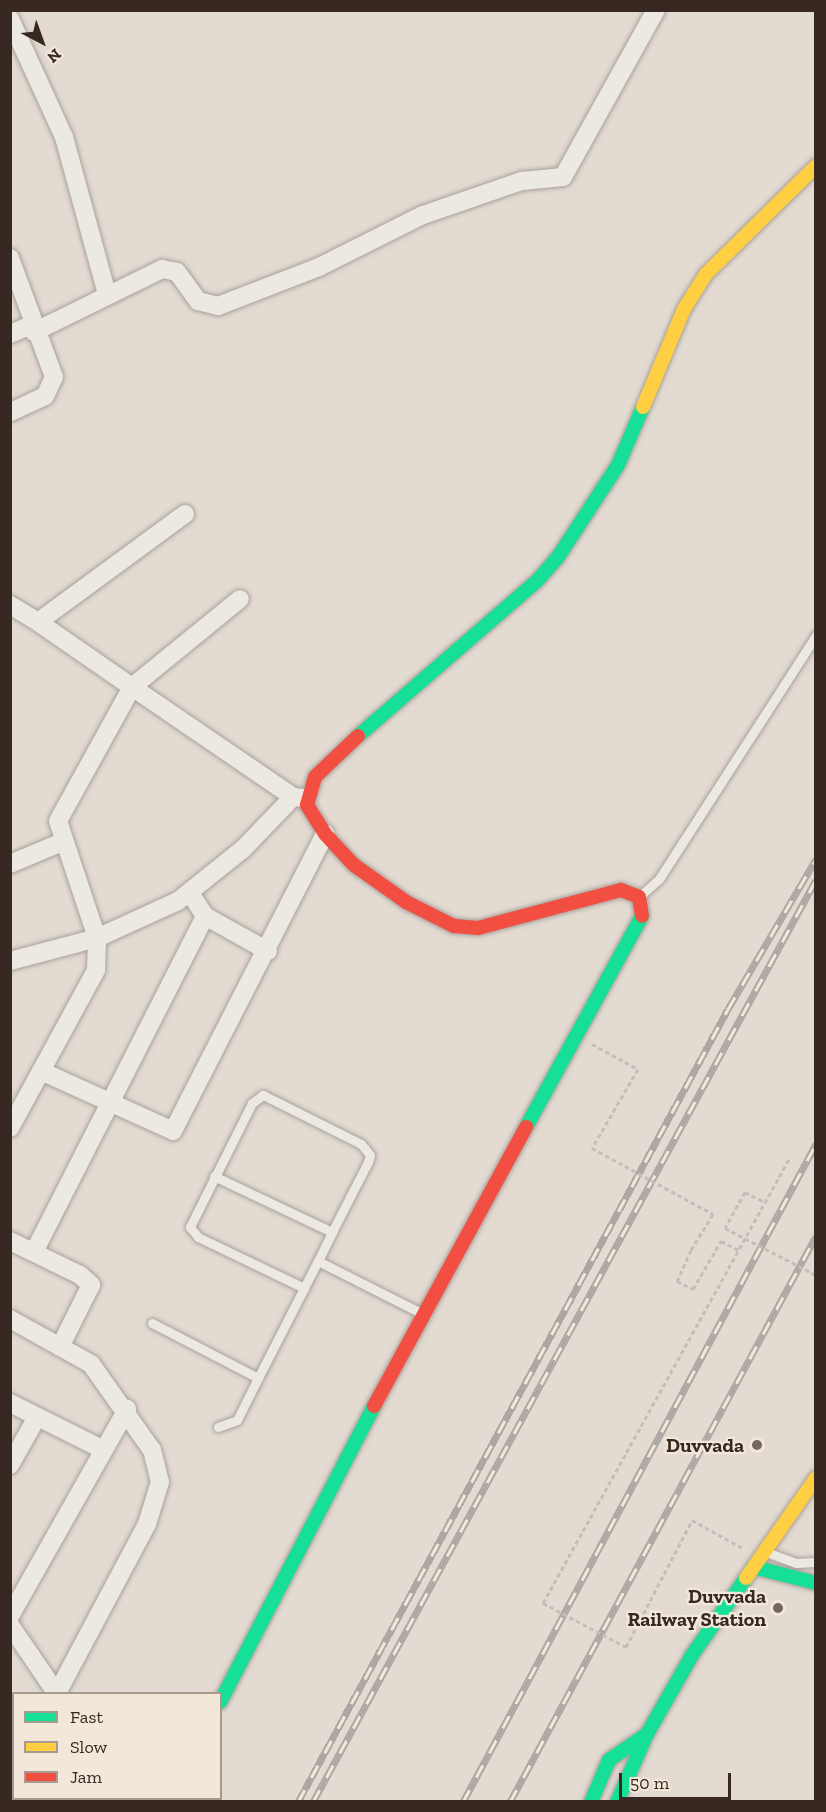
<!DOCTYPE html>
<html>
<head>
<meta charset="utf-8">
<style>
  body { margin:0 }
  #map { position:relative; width:826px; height:1812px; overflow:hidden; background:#e3dbd2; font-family:"Zilla Slab",serif }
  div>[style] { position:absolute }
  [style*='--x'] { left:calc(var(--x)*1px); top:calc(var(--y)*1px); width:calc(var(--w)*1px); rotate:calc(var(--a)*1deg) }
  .path>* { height:3px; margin-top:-1.5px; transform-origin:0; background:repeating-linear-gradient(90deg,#c4beb9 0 4.5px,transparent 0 7.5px) }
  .roads { filter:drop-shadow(0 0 2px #a9a19a) drop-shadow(0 0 2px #a9a19a) }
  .lane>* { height:9px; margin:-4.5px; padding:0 4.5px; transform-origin:4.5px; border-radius:4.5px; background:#ece8e2 }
  .street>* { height:18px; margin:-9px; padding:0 9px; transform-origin:9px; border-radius:9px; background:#ece8e2 }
  .fast>* { height:14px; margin:-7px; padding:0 7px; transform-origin:7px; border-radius:7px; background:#16e098 }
  .slow>* { height:14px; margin:-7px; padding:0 7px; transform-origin:7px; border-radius:7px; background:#ffcf43 }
  .jam>* { height:14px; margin:-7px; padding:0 7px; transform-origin:7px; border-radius:7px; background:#f24e42 }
  .rail>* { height:7px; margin-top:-3.5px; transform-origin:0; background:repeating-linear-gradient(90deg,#f2e7d9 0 14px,#aca7a2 0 28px); box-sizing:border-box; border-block:2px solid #aca7a2 }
  .path-bridge>* { height:3px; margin-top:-1.5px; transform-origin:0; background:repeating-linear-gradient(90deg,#c4beb9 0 4.5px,transparent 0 7.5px) }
  .dots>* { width:16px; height:16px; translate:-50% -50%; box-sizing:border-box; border:3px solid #f2e7d9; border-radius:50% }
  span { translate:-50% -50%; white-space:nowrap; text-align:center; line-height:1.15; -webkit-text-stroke:4.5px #f2e7d9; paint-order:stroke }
  .poi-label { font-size:20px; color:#372922; font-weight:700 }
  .right { translate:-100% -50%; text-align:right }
  .frame { position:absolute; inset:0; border:12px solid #372922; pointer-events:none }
  .legend { position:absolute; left:12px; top:1692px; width:210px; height:108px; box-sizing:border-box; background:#f2e7d9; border:2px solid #a79b90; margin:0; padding:8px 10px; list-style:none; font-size:18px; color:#372922 }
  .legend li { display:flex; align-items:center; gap:12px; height:30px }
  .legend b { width:30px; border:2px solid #a79b90 }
  .north { position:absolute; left:12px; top:12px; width:60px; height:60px; -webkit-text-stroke:4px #f2e7d9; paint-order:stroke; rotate:139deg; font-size:16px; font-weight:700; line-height:24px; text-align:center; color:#372922 }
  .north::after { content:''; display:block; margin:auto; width:21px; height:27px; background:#372922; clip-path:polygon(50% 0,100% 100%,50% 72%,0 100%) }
  .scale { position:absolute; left:619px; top:1773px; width:112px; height:27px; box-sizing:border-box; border:3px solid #372922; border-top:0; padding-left:8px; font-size:18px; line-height:21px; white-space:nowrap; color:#372922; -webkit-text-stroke:4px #f2e7d9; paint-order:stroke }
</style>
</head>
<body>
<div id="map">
  <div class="path">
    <i style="--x:592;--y:1044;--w:52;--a:28.5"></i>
    <i style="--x:745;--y:1192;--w:22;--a:27"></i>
    <i style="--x:691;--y:1250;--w:34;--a:114"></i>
    <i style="--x:677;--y:1281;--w:18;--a:27"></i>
    <i style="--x:693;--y:1289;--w:56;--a:-59.7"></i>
    <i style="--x:721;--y:1241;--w:20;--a:27"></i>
    <i style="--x:543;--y:1603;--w:508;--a:-61.01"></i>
    <i style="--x:626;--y:1647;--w:143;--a:-62.5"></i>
    <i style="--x:692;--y:1520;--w:57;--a:29.2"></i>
  </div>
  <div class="roads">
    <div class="lane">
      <i style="--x:640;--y:896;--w:25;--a:-42"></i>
      <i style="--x:659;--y:879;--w:290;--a:-57.2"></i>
      <i style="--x:214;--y:1176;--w:131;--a:25.4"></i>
      <i style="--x:318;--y:1261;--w:115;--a:26.8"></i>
      <i style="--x:152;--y:1323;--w:119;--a:27.4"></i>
      <i style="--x:218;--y:1427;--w:20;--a:-20"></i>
      <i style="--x:237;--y:1420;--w:47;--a:-63.4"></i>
      <i style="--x:258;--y:1378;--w:101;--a:-62.9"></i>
      <i style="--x:304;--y:1288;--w:30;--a:-63"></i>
      <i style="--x:318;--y:1261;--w:32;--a:-64"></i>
      <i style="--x:332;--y:1232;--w:79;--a:-62.8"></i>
      <i style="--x:368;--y:1162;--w:7;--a:-74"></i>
      <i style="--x:370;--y:1155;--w:14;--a:-129"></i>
      <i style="--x:361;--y:1144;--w:110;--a:-153.4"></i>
      <i style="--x:263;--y:1095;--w:14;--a:144"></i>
      <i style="--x:252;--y:1103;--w:139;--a:116.6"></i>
      <i style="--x:190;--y:1227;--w:13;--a:51"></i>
      <i style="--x:198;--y:1237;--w:118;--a:25.7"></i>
      <i style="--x:766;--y:1552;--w:32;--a:20"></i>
      <i style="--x:796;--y:1563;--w:20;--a:-3"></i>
    </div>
    <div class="street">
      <i style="--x:10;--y:19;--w:130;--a:65.4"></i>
      <i style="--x:64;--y:137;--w:163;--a:74.7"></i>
      <i style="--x:10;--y:258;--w:127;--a:69.7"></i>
      <i style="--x:54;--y:377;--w:21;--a:115"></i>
      <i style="--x:45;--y:396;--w:38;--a:155"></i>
      <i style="--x:34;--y:332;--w:143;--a:-26.2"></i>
      <i style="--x:162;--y:269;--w:15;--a:11"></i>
      <i style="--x:177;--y:272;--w:36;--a:54"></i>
      <i style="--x:198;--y:301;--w:21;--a:14"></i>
      <i style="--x:218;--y:306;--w:108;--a:-21.1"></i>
      <i style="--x:319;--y:267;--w:116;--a:-26.6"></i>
      <i style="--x:423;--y:215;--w:105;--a:-19"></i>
      <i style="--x:522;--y:181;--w:41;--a:-5.6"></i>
      <i style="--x:563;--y:177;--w:191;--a:-60.9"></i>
      <i style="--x:10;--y:334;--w:23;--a:-23"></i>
      <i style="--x:185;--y:514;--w:182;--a:143.7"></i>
      <i style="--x:38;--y:622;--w:114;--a:34.7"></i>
      <i style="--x:132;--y:687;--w:139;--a:-39.2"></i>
      <i style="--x:10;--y:605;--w:33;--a:31"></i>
      <i style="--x:10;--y:864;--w:56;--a:-22.9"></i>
      <i style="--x:190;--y:893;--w:27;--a:57"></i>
      <i style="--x:205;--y:916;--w:72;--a:29.1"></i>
      <i style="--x:10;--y:961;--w:90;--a:-14.8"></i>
      <i style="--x:97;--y:938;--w:89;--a:-24.6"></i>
      <i style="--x:178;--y:901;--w:83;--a:-38.7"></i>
      <i style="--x:243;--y:849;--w:72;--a:-46.1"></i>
      <i style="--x:293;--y:797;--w:12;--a:5"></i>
      <i style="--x:41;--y:1071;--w:145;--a:24.4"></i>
      <i style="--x:173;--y:1131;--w:334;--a:-62.9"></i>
      <i style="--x:10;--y:1128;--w:180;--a:-61.4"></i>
      <i style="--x:96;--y:970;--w:32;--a:-88"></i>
      <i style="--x:97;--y:938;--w:123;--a:-108.4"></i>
      <i style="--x:58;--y:821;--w:153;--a:-61.1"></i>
      <i style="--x:132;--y:687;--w:195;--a:34.3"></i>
      <i style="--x:10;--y:1241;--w:78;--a:25.9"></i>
      <i style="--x:80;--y:1275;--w:15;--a:42"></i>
      <i style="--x:91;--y:1285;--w:69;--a:116.6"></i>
      <i style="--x:34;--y:1252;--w:377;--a:-63"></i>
      <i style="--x:10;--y:1319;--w:93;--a:29.1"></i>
      <i style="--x:91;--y:1364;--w:105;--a:54.7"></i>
      <i style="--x:152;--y:1450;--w:33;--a:76"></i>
      <i style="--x:160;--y:1482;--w:44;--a:107.2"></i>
      <i style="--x:147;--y:1524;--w:191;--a:118"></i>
      <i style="--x:10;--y:1403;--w:103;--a:26.6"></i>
      <i style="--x:10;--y:1465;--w:55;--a:-60.6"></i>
      <i style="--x:10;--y:1616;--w:238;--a:-60.5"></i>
      <i style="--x:10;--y:1625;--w:83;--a:55.7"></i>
      <i style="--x:10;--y:1766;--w:6;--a:-51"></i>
      <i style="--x:10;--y:1783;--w:13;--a:72"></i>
    </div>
    <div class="fast">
      <i style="--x:358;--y:736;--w:237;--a:-40.9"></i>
      <i style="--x:537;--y:581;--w:32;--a:-49"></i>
      <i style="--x:558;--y:557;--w:110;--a:-56.9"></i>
      <i style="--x:618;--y:465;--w:63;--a:-66.7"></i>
      <i style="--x:526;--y:1127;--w:241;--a:-61.2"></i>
      <i style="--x:753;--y:1567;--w:65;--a:14.3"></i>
      <i style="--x:220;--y:1702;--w:334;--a:-62.5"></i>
      <i style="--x:591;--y:1802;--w:46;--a:-66.8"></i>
      <i style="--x:609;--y:1760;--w:46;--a:-34.4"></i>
      <i style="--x:617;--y:1802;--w:74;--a:-66.2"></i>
      <i style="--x:647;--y:1734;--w:91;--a:-60.3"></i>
      <i style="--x:692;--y:1655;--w:94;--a:-55"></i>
    </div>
    <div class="slow">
      <i style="--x:643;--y:407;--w:106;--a:-67.3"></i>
      <i style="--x:684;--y:309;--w:41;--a:-57.8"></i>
      <i style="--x:706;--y:274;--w:154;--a:-44.5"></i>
      <i style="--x:746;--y:1578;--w:122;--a:-55"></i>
    </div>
    <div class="jam">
      <i style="--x:358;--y:736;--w:59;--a:136.4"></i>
      <i style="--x:315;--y:777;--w:29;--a:106"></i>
      <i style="--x:307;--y:805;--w:34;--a:58"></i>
      <i style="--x:325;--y:834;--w:42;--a:46.9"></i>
      <i style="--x:354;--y:865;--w:64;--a:35.4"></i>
      <i style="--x:406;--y:902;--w:54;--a:26.6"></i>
      <i style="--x:454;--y:926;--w:24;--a:5"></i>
      <i style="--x:478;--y:928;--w:148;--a:-14.9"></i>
      <i style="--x:621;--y:890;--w:19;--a:21"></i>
      <i style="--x:639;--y:897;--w:19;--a:81"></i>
      <i style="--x:374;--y:1406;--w:318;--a:-61.4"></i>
      <i style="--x:168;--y:1802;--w:4;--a:-76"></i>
    </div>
  </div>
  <div class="rail">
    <i style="--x:298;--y:1802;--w:902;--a:-61.53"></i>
    <i style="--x:728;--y:1009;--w:174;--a:-59.6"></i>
    <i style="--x:313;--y:1802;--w:1050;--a:-61.39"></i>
    <i style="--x:463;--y:1802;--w:747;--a:-61.79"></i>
    <i style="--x:510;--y:1802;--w:643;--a:-61.6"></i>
  </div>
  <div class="path-bridge">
    <i style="--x:638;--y:1069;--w:91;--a:120.2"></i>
    <i style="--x:592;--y:1148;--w:138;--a:28.6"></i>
    <i style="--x:713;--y:1214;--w:42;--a:121.4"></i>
    <i style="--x:745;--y:1192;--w:41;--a:119.1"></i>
    <i style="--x:725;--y:1228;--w:102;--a:27.3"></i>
    <i style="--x:543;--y:1603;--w:94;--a:27.9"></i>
  </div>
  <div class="dots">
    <i style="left:757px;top:1445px;background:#736760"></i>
    <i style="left:778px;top:1608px;background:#736760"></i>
  </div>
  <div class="poi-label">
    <span class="right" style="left:744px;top:1445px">Duvvada</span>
    <span class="right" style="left:766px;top:1608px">Duvvada<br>Railway Station</span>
  </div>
  <div class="frame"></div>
  <ul class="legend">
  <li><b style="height:8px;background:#16e098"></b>Fast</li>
  <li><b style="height:8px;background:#ffcf43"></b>Slow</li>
  <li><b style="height:8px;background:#f24e42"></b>Jam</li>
  </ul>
  <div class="north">N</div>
  <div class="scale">50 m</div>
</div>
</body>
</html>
